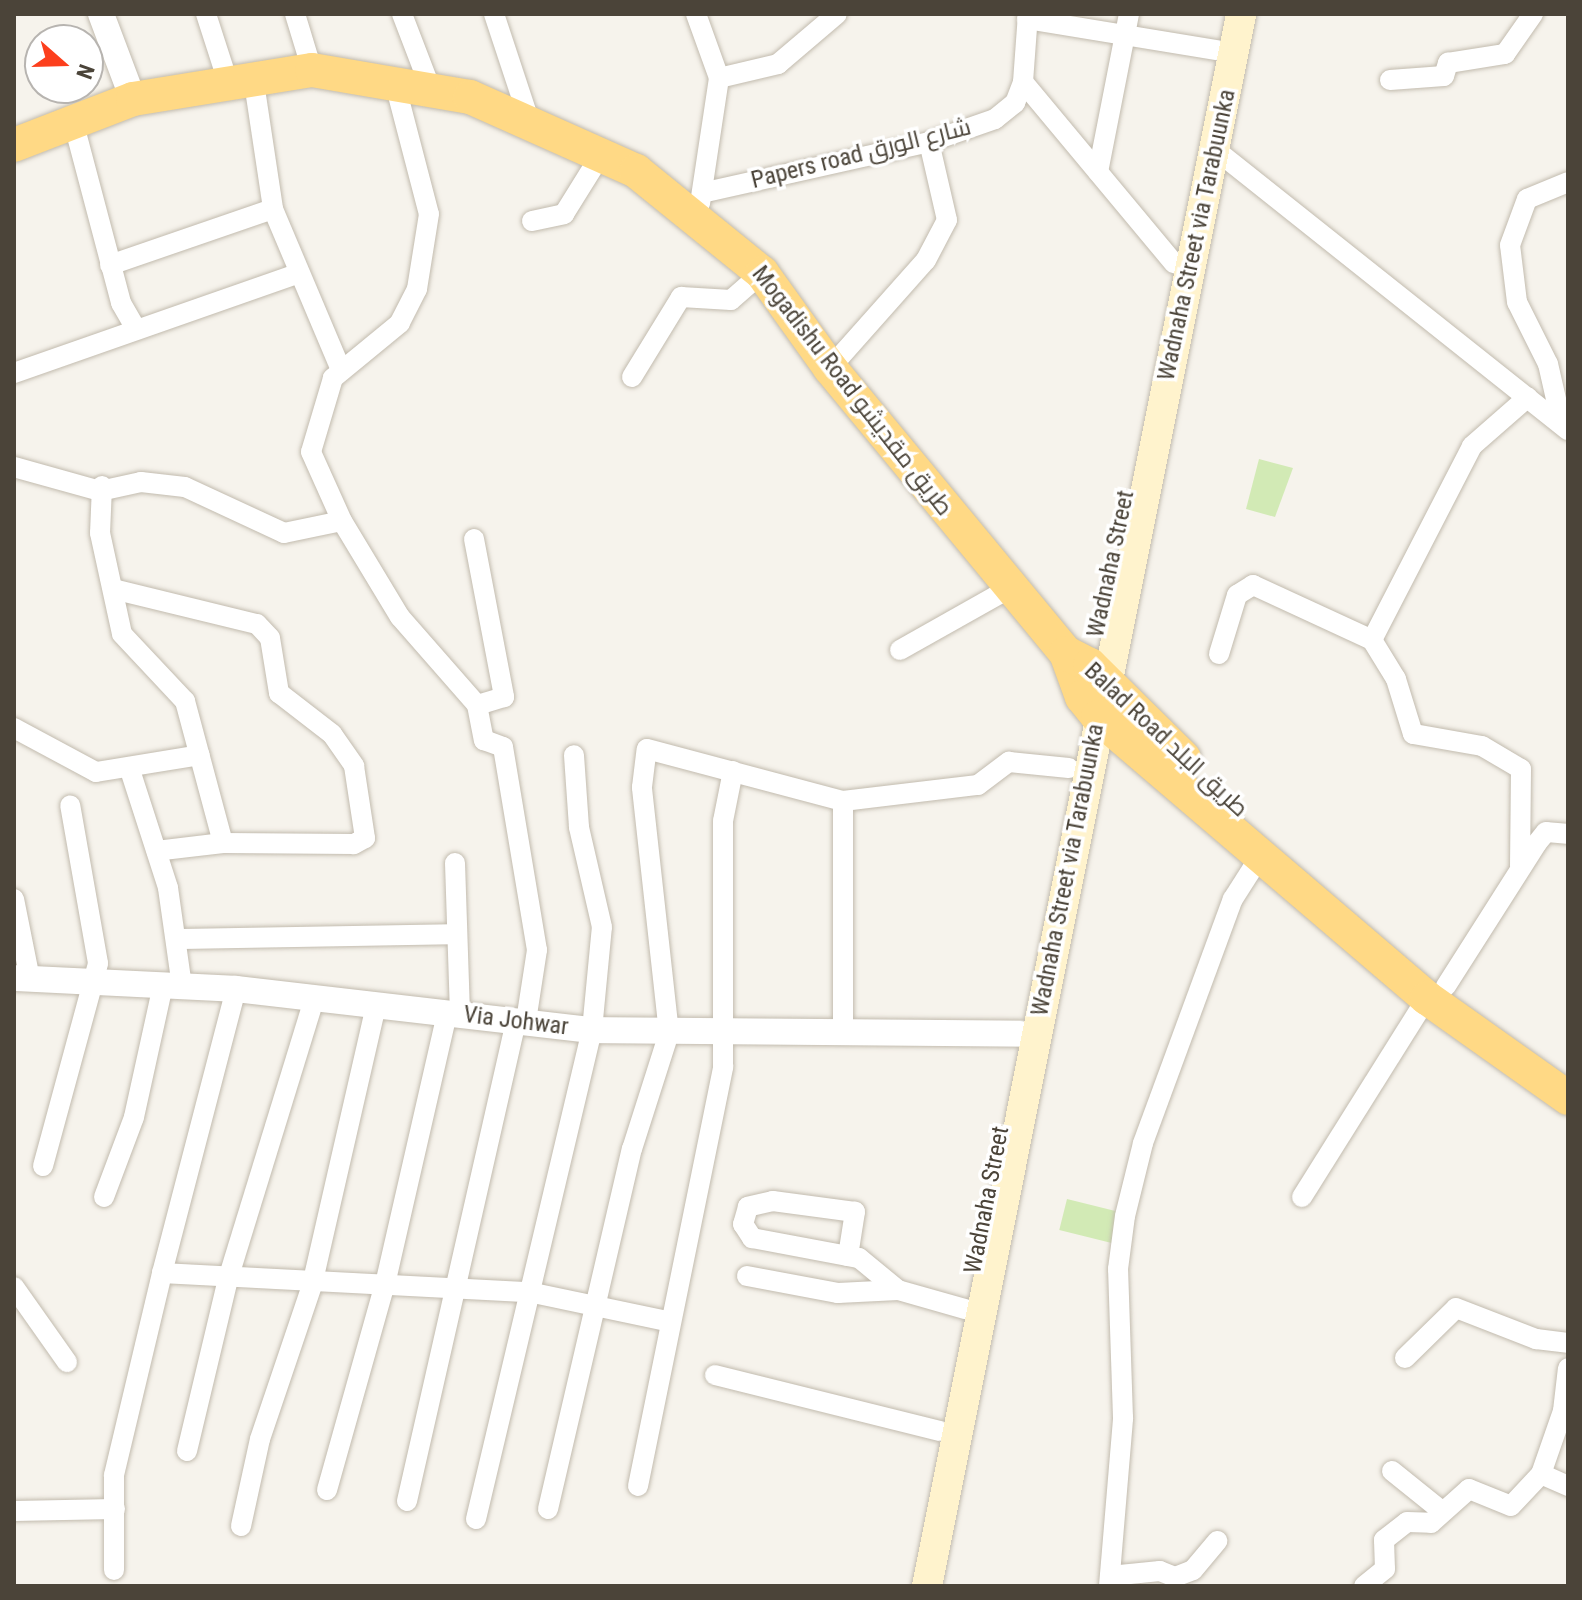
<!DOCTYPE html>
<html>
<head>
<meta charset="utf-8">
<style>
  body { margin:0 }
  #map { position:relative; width:1582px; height:1600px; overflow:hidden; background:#f6f3ec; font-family:"Roboto Condensed",Cairo,sans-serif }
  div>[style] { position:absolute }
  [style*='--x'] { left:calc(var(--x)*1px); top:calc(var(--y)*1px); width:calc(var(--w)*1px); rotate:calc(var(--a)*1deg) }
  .green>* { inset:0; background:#d2eab5; transform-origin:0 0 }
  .roads { filter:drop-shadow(0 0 2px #c2bbae) drop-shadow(0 0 2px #c2bbae) }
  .minor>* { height:20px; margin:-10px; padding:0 10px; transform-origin:10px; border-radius:10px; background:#fff }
  .tertiary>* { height:26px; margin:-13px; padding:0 13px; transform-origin:13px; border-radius:13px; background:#fff }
  .secondary>* { height:30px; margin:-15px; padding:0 15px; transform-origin:15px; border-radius:15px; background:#fff3cd }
  .trunk>* { height:34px; margin:-17px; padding:0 17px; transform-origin:17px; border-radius:17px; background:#ffd985 }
  span { translate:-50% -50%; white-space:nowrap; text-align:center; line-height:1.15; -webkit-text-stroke:7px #fff; paint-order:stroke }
  .street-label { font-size:24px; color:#4b4439 }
  .frame { position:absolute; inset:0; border:16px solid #4b4439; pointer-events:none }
  .north { position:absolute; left:24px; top:24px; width:80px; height:80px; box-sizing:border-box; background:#fff; border:2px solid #b7b4b0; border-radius:50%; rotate:110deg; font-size:22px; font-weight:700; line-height:32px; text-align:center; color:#4b4439 }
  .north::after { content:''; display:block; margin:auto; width:28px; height:36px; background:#fc3f1d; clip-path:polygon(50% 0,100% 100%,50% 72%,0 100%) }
</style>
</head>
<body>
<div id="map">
  <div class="green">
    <i style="clip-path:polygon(1259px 459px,1293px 468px,1275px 517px,1246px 509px)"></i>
    <i style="left:1067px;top:1199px;width:55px;height:32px;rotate:14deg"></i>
  </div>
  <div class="roads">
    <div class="minor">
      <i style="--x:206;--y:14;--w:68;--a:72.1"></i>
      <i style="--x:295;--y:14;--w:59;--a:73.1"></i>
      <i style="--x:402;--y:14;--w:78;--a:69"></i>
      <i style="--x:494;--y:14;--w:108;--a:71.7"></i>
      <i style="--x:696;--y:14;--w:68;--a:70.2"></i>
      <i style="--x:719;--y:78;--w:127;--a:98.6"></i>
      <i style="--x:1027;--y:19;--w:193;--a:9.3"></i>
      <i style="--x:253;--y:76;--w:134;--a:81.4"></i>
      <i style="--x:273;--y:209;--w:175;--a:67.1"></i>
      <i style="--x:719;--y:78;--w:61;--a:-13.3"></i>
      <i style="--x:778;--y:64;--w:77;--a:-40.3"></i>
      <i style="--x:394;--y:80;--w:138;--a:75.4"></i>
      <i style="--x:429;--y:214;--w:76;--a:99.1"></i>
      <i style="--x:417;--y:289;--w:38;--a:117"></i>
      <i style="--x:400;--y:323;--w:87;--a:140.6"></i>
      <i style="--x:333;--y:378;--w:77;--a:106.6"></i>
      <i style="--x:311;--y:452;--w:76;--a:65.8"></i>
      <i style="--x:342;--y:521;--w:112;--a:58.9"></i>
      <i style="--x:400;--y:617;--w:117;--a:48.8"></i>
      <i style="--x:477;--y:705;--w:36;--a:79"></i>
      <i style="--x:484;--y:740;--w:20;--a:20"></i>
      <i style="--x:503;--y:747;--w:206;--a:80.5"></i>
      <i style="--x:537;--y:950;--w:72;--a:98.8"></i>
      <i style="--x:1390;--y:80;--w:54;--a:-4.2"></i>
      <i style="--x:1444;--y:76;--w:14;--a:-73"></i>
      <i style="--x:1448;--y:63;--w:58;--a:-9"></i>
      <i style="--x:1505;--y:54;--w:49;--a:-55"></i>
      <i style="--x:1023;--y:82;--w:236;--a:50.2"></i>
      <i style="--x:73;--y:121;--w:188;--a:75.2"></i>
      <i style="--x:121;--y:303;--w:30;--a:60"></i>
      <i style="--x:1217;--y:151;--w:448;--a:38.5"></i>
      <i style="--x:1098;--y:172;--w:161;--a:-78.9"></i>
      <i style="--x:706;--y:192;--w:229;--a:-12.6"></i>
      <i style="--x:929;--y:142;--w:70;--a:-19.2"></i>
      <i style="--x:995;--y:119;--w:26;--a:-39"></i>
      <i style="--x:1015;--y:103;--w:22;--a:-69"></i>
      <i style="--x:1023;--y:82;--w:68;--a:-85.8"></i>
      <i style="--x:532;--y:221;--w:33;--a:-12"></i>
      <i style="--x:564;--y:214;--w:72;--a:-58.1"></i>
      <i style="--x:110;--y:265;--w:172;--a:-19"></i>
      <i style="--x:830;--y:368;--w:144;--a:-48.4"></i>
      <i style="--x:926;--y:260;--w:45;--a:-62.3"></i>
      <i style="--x:947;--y:220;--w:80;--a:-103"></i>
      <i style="--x:14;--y:373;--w:300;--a:-19.3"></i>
      <i style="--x:632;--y:377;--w:94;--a:-58.5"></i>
      <i style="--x:681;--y:297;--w:50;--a:3.4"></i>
      <i style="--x:731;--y:300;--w:41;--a:-41.1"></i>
      <i style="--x:1561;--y:421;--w:58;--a:-102.8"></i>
      <i style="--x:1548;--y:364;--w:69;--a:-116.6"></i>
      <i style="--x:1517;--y:302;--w:57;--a:-97"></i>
      <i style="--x:1510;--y:245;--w:49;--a:-69.7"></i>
      <i style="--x:1527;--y:199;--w:44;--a:-22.5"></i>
      <i style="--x:14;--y:467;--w:89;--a:15.6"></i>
      <i style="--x:100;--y:491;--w:42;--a:-12.4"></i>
      <i style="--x:141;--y:482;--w:44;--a:6.5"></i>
      <i style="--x:185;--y:487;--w:109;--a:24.9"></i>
      <i style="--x:284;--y:533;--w:59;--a:-11.7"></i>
      <i style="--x:102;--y:486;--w:47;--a:92.4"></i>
      <i style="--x:100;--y:533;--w:103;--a:77.7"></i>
      <i style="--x:122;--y:634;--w:92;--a:46.8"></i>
      <i style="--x:185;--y:701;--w:147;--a:75"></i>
      <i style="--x:223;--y:843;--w:67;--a:173.2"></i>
      <i style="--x:474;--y:539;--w:161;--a:79.2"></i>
      <i style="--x:504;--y:697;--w:28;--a:163"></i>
      <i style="--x:117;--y:590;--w:144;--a:13.7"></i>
      <i style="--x:257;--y:624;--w:19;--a:47"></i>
      <i style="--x:270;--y:638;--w:56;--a:80.7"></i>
      <i style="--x:279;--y:693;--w:67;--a:37.7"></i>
      <i style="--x:332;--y:734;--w:39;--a:55"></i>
      <i style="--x:354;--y:766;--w:73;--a:81.3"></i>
      <i style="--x:365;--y:838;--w:13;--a:151"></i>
      <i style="--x:354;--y:844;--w:131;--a:-179.6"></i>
      <i style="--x:900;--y:650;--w:126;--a:-29.4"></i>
      <i style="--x:1219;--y:654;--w:62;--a:-73"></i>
      <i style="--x:1237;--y:595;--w:19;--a:-32"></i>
      <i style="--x:1253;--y:585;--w:131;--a:24.8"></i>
      <i style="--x:14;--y:728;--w:93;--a:28.2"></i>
      <i style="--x:96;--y:772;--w:105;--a:-9.3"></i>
      <i style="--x:130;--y:770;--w:124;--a:72.1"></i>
      <i style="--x:168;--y:888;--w:99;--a:81.9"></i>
      <i style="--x:455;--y:863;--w:151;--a:88.1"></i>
      <i style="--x:1520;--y:866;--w:97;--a:-89.4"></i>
      <i style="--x:1521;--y:769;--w:45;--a:-149.5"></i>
      <i style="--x:1482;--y:746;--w:70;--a:-170.1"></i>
      <i style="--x:1413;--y:734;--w:58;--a:-107.2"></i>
      <i style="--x:1396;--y:679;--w:46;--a:-121.6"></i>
      <i style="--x:1372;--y:640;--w:218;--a:-62.7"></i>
      <i style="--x:1472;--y:446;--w:74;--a:-41.2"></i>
      <i style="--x:14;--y:899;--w:82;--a:78.7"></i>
      <i style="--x:177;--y:939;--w:279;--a:-1"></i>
      <i style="--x:1446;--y:986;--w:169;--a:-57.5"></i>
      <i style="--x:1537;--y:843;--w:14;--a:-51"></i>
      <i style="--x:1546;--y:832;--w:22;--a:5"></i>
      <i style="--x:843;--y:1029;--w:228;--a:-90"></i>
      <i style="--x:43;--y:1166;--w:210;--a:-74.8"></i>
      <i style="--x:98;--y:963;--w:160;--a:-100"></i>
      <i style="--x:104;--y:1197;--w:85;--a:-69.4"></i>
      <i style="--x:134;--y:1117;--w:135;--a:-77.6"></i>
      <i style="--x:1302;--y:1197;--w:235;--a:-57.9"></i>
      <i style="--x:848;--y:1256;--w:45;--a:-81"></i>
      <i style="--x:855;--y:1212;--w:83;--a:-172.4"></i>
      <i style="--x:773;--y:1201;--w:26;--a:167"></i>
      <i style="--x:748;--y:1207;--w:18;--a:106"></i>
      <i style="--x:743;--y:1224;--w:17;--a:57"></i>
      <i style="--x:752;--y:1238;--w:109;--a:10.6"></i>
      <i style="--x:859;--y:1258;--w:50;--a:39.4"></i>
      <i style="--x:898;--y:1290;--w:70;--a:15.8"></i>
      <i style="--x:162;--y:1273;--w:293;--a:-75.4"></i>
      <i style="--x:747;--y:1276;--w:93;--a:10.6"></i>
      <i style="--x:838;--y:1293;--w:60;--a:-2.9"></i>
      <i style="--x:14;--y:1287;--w:92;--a:54.8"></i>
      <i style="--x:1405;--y:1358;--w:71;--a:-44.4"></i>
      <i style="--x:1456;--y:1308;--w:86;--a:21.2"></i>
      <i style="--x:1536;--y:1339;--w:32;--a:7"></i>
      <i style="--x:715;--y:1375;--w:232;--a:14"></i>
      <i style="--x:187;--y:1451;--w:177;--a:-76.6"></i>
      <i style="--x:228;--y:1279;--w:292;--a:-72.9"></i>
      <i style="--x:1392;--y:1471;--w:65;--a:38.8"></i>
      <i style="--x:1541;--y:1474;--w:30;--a:24"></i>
      <i style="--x:638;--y:1486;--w:428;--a:-78.5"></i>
      <i style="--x:723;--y:1067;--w:246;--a:-90"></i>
      <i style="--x:723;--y:821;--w:51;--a:-78.7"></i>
      <i style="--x:327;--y:1490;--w:218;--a:-74.3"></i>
      <i style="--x:386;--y:1280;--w:274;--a:-77.1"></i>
      <i style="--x:407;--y:1501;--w:493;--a:-77.2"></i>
      <i style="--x:548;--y:1509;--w:370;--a:-76.9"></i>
      <i style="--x:632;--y:1149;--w:122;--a:-72.3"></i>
      <i style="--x:669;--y:1033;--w:247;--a:-96.3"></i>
      <i style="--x:642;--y:787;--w:38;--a:-83"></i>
      <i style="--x:647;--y:749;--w:203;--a:14.9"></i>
      <i style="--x:843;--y:801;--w:136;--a:-6.8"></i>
      <i style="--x:978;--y:785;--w:39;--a:-37"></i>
      <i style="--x:1009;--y:762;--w:60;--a:5.7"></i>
      <i style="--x:14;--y:1511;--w:101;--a:-1.1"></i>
      <i style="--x:476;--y:1519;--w:503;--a:-76.66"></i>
      <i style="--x:592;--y:1030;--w:103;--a:-84.5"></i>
      <i style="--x:602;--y:927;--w:103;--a:-103"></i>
      <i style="--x:579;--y:827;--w:72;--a:-94"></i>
      <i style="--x:241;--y:1526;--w:89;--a:-77.7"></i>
      <i style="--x:260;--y:1439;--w:163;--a:-71.3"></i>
      <i style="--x:312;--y:1285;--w:283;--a:-77.1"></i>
      <i style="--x:114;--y:1570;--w:95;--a:-90"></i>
      <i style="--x:114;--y:1475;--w:208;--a:-76.6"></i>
      <i style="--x:162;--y:1273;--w:367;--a:3"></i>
      <i style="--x:529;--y:1292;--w:141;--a:11.9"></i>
      <i style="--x:1110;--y:1576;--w:50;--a:-5.7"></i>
      <i style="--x:1160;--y:1571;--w:16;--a:22"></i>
      <i style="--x:1175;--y:1577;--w:19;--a:-21"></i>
      <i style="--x:1193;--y:1570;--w:38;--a:-50"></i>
      <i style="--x:1109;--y:1586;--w:169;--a:-85.2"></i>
      <i style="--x:1123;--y:1418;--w:149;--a:-91.9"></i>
      <i style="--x:1118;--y:1269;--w:53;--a:-82.5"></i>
      <i style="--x:1125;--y:1216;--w:75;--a:-76.1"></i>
      <i style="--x:1143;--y:1143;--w:260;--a:-69.8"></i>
      <i style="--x:1233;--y:899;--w:52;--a:-57.5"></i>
      <i style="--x:1364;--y:1586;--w:27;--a:-39"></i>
      <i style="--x:1385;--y:1569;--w:29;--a:-92"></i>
      <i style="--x:1384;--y:1540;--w:29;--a:-38"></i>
      <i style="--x:1407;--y:1522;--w:24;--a:2"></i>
      <i style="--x:1431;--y:1523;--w:51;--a:-41.8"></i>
      <i style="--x:1469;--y:1489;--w:45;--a:22"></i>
      <i style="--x:1511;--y:1506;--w:44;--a:-46.8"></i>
      <i style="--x:1541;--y:1474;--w:67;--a:-70.8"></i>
      <i style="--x:1563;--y:1411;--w:43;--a:-83.4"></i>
    </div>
    <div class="tertiary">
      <i style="--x:101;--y:14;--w:91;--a:69.4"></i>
      <i style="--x:14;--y:978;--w:222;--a:2.8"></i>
      <i style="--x:236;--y:989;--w:358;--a:6.6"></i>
      <i style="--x:592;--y:1030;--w:428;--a:0.5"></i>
    </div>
    <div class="secondary">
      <i style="--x:927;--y:1586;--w:1603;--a:-78.7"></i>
    </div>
    <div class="trunk">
      <i style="--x:14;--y:145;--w:128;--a:-21.1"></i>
      <i style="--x:133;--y:99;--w:181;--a:-9.2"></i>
      <i style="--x:312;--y:70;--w:160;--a:9.7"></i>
      <i style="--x:470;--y:97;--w:182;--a:24"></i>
      <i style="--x:636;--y:171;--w:162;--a:39"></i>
      <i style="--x:762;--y:273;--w:117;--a:54.4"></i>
      <i style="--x:830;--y:368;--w:370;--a:50.4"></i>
      <i style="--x:1066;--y:653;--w:47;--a:70"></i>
      <i style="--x:1082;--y:697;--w:26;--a:51"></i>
      <i style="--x:1098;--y:717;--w:433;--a:40.5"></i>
      <i style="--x:1427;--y:998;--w:173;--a:35.3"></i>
      <i style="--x:1066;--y:653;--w:27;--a:27"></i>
      <i style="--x:1090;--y:665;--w:132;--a:44.7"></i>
    </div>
  </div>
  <div class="street-label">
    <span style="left:861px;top:154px;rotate:-14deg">Papers road شارع الورق</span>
    <span style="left:1197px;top:235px;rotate:-78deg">Wadnaha Street via Tarabuunka</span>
    <span style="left:852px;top:391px;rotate:52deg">Mogadishu Road طريق مقديشو</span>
    <span style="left:1111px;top:564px;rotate:-78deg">Wadnaha Street</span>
    <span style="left:1166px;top:740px;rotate:43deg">Balad Road طريق البلد</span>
    <span style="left:1068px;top:870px;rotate:-79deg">Wadnaha Street via Tarabuunka</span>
    <span style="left:516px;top:1021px;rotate:7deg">Via Johwar</span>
    <span style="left:987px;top:1200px;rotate:-79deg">Wadnaha Street</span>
  </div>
  <div class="frame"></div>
  <div class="north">N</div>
</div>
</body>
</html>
